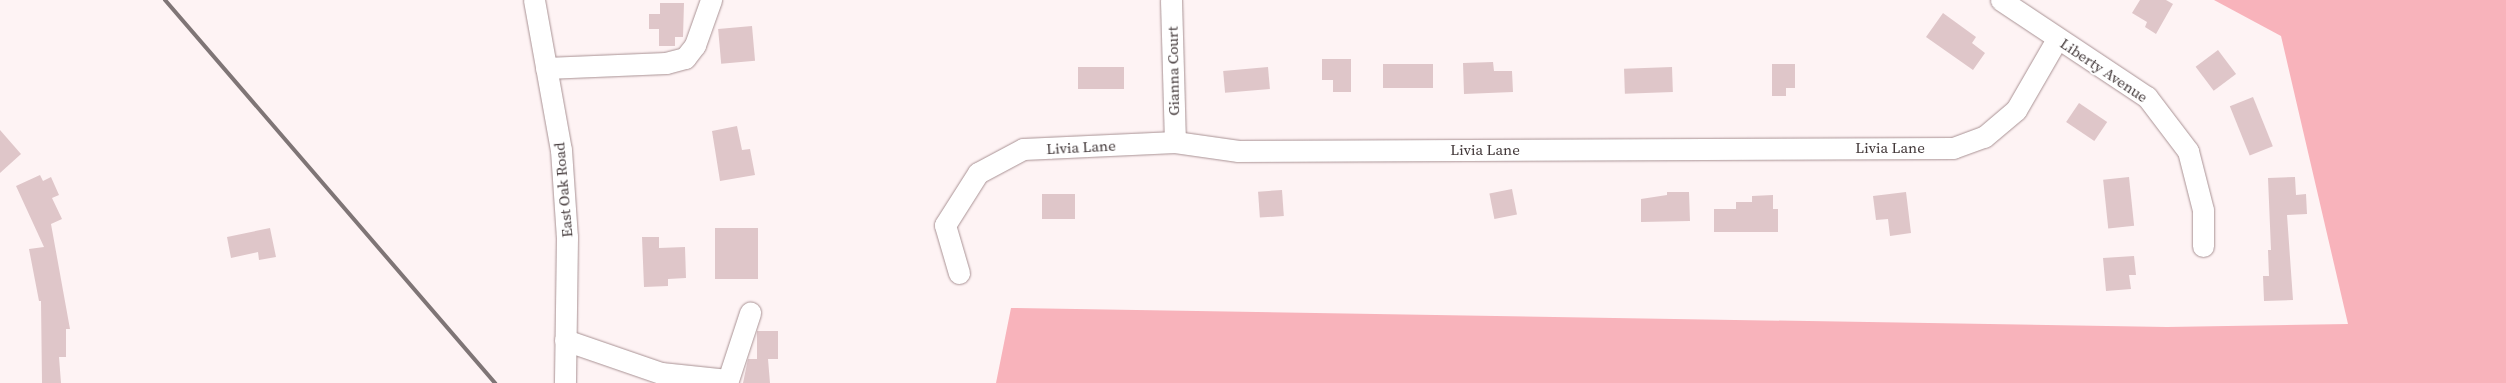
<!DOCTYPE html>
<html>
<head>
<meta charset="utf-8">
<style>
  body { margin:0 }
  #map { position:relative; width:2506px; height:383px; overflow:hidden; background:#fef3f4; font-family:"Source Serif 4",serif }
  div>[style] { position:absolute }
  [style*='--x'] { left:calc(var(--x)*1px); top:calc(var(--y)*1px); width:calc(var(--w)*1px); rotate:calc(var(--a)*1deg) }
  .green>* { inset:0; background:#f8b3bb }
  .building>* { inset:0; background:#dfc6c9; transform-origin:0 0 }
  .roads { filter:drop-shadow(0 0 1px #a99294) drop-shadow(0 0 1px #a99294) }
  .minor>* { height:21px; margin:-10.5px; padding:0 10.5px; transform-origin:10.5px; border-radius:10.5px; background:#fff }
  .rail>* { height:4px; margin:-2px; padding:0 2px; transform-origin:2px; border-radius:2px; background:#7f7576 }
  span { translate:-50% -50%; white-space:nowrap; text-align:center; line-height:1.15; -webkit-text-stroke:4px #fff; paint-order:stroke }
  .street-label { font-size:15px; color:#423839 }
</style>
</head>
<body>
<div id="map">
  <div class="green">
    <i style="clip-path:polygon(2214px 0,2506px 0,2506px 383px,996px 383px,1011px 308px,2167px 327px,2348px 324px,2281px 36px)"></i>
  </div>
  <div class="building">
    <i style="clip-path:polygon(2140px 0,2166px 0,2173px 4px,2156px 34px,2145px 27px,2147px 22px,2132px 13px)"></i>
    <i style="clip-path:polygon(660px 3px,684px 3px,683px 37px,675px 37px,675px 46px,659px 46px,659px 29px,649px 29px,649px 14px,660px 14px)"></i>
    <i style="clip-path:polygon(1943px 13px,1976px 37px,1972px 43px,1985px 53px,1973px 70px,1926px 37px)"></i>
    <i style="left:752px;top:26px;width:35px;height:34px;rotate:85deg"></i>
    <i style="left:2218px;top:50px;width:30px;height:28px;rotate:53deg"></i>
    <i style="clip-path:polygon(1322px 59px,1351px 59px,1351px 92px,1333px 92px,1333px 80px,1322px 80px)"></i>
    <i style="clip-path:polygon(1493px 62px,1494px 71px,1512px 71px,1513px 92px,1464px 94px,1463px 63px)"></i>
    <i style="left:1433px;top:64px;width:24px;height:50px;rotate:90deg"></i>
    <i style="clip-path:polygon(1772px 64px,1795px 64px,1795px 88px,1786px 88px,1786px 96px,1772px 96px)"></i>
    <i style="left:1124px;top:67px;width:22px;height:46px;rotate:90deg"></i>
    <i style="left:1268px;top:67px;width:22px;height:45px;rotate:85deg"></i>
    <i style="left:1672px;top:67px;width:25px;height:48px;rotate:88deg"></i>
    <i style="left:2253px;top:97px;width:53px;height:25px;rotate:68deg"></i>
    <i style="left:2079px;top:103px;width:34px;height:23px;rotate:34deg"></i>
    <i style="clip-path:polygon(737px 126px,742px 150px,750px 149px,755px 175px,720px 181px,712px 131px)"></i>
    <i style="clip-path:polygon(0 130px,21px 154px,0 173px)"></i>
    <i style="clip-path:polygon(40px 175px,43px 181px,51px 177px,59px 195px,52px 198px,62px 219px,51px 224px,70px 329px,66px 329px,66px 357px,59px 357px,61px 383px,42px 383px,41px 301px,39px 301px,29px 249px,44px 247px,16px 186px)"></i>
    <i style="left:2129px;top:177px;width:49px;height:26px;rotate:84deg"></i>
    <i style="clip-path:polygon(2295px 177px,2296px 195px,2306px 194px,2307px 214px,2287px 215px,2293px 300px,2264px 301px,2263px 276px,2269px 276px,2268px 250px,2271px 250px,2268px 178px)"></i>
    <i style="left:1512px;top:189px;width:26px;height:23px;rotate:79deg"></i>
    <i style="left:1282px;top:190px;width:26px;height:24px;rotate:86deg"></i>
    <i style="clip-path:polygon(1667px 192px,1689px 192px,1690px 221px,1641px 222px,1641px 199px,1667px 195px)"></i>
    <i style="clip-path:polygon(1906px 192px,1911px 233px,1890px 236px,1888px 219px,1876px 220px,1873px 196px)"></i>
    <i style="left:1042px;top:194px;width:33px;height:25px"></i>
    <i style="clip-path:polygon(1773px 195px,1773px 209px,1778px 209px,1778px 232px,1714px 232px,1714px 209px,1736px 209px,1736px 202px,1752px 202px,1752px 196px)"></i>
    <i style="clip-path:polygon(270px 228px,276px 257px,259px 260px,258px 252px,231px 258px,227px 237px)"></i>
    <i style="left:715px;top:228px;width:43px;height:51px"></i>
    <i style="clip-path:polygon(642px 237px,659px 237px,659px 248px,685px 247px,686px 278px,668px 279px,668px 286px,644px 287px)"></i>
    <i style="clip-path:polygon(2134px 256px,2136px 275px,2129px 275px,2131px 289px,2106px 291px,2103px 258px)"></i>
    <i style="clip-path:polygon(757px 331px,778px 331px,778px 359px,768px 359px,770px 383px,743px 383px,748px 359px,757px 359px)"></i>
  </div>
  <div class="roads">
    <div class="minor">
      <i style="--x:534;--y:0;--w:152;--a:79.8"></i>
      <i style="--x:561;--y:150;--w:87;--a:86.1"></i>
      <i style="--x:567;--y:237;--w:146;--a:90.8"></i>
      <i style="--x:1171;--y:0;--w:142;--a:88.4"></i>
      <i style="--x:2001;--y:0;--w:175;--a:33.6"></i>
      <i style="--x:2147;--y:97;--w:68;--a:52.8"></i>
      <i style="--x:2188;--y:151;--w:61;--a:75.7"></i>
      <i style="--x:2203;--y:210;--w:36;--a:90"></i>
      <i style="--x:546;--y:68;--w:120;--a:-2.4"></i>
      <i style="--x:666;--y:63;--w:20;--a:-15"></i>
      <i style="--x:685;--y:58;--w:16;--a:-52"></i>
      <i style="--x:695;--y:45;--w:48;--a:-70.4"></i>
      <i style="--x:959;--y:273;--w:50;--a:-106.3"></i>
      <i style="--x:945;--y:225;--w:62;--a:-57.6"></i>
      <i style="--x:978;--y:173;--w:51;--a:-28.1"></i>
      <i style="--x:1023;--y:149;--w:152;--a:-2.6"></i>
      <i style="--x:1175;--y:142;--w:64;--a:8.1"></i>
      <i style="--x:1238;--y:151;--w:715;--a:-0.24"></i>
      <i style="--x:1953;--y:148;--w:33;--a:-20"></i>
      <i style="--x:1984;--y:137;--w:42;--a:-40.2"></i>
      <i style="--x:2016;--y:110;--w:82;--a:-60"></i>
      <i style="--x:565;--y:340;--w:102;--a:19"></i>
      <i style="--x:661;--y:373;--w:67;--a:6"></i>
      <i style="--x:728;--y:380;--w:71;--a:-71.8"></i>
    </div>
  </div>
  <div class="rail">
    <i style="--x:165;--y:0;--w:506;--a:49.25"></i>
  </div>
  <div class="street-label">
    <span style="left:2104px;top:70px;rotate:34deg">Liberty Avenue</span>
    <span style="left:1173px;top:71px;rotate:-91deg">Gianna Court</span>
    <span style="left:1081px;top:147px;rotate:-3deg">Livia Lane</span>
    <span style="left:1890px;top:148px">Livia Lane</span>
    <span style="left:1485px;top:150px">Livia Lane</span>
    <span style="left:563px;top:190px;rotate:-95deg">East Oak Road</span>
  </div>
</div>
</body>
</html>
